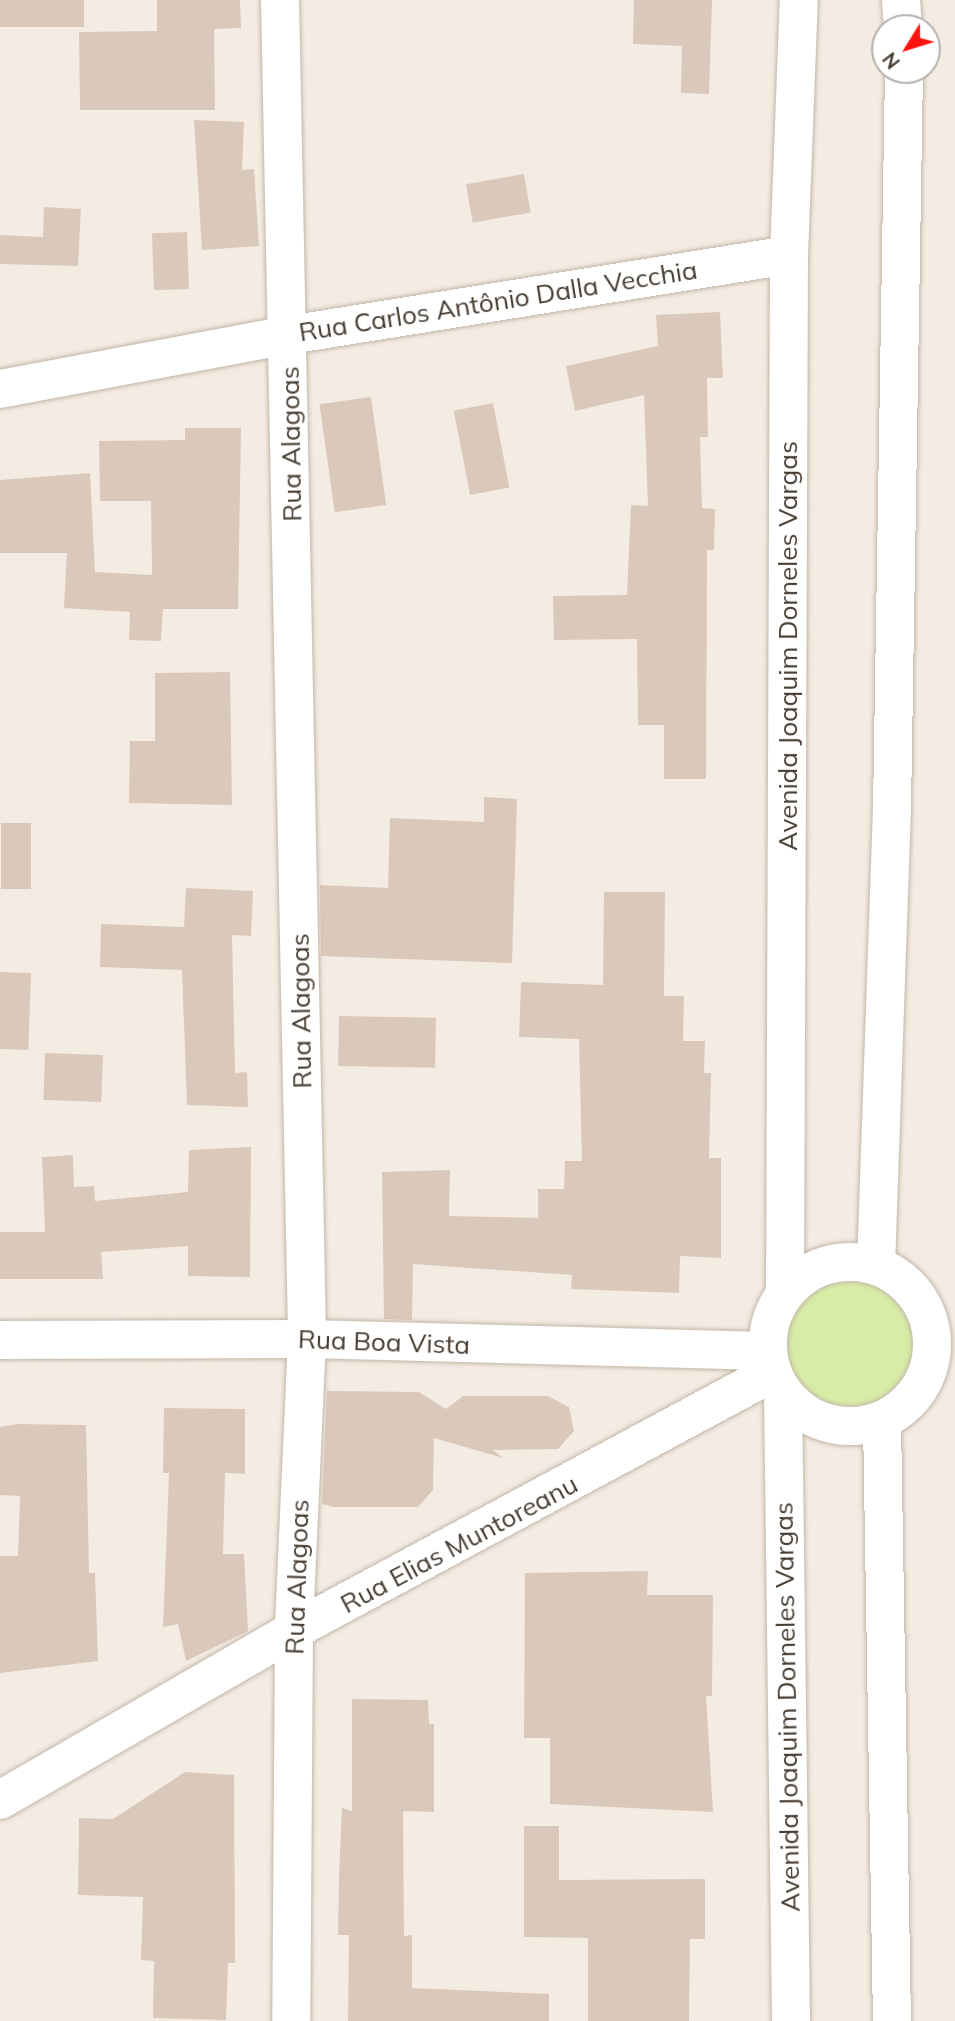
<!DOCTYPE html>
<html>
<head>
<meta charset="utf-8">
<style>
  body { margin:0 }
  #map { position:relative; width:955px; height:2021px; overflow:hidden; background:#f4ece3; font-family:Mulish,sans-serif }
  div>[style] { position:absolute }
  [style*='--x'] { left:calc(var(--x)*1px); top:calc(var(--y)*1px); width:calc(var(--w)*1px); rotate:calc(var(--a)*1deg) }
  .green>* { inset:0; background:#d7eda6 }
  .round { border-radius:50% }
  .building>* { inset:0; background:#dac9ba; transform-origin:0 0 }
  .roads { filter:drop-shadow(0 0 2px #c3b6a7) drop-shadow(0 0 2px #c3b6a7) }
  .minor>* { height:38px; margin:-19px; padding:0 19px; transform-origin:19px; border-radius:19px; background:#fff }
  .tertiary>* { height:38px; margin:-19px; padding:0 19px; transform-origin:19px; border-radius:19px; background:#fff }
  .tertiary>.ring { margin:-19px; padding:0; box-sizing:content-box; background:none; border:38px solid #fff; border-radius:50% }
  span { translate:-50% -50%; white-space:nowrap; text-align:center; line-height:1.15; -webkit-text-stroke:6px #fff; paint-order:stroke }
  .street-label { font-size:26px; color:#463c32 }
  .north { position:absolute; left:871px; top:14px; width:70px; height:70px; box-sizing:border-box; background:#fff; border:2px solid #b5b1ad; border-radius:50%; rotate:232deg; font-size:19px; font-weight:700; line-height:28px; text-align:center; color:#463c32 }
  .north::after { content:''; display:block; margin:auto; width:24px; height:32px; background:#ff130f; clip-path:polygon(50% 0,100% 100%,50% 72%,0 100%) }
</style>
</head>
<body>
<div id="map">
  <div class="green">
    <i class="round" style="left:783px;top:1279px;width:130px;height:130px"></i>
  </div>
  <div class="building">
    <i style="left:0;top:0;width:84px;height:27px"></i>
    <i style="clip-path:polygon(157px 0,240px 0,241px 28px,214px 29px,215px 110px,80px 110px,79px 32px,157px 31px)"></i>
    <i style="clip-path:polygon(634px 0,712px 0,709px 94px,681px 93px,682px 46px,633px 44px)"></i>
    <i style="clip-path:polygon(194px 120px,244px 122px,242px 170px,254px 169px,259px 246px,202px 250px)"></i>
    <i style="left:524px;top:174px;width:39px;height:59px;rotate:80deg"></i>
    <i style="clip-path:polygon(44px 207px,81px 209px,78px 266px,0 264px,0 235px,43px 237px)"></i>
    <i style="left:187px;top:232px;width:57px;height:35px;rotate:88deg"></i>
    <i style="clip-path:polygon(720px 312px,723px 378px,707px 378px,708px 437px,700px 437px,702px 508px,715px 509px,714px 550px,707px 550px,706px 779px,664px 779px,664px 725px,638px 725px,637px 639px,554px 640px,553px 596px,627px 595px,631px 505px,648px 506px,644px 395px,575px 411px,566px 366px,658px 346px,656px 315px)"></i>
    <i style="left:371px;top:397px;width:109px;height:52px;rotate:82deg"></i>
    <i style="left:493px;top:403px;width:86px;height:40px;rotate:79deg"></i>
    <i style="clip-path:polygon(185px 428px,241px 428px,238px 609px,163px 609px,161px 641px,129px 640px,130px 612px,64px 608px,67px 553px,0 553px,0 480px,90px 473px,95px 572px,152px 575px,151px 501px,100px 501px,99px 441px,185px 440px)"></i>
    <i style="clip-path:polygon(230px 672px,232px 805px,129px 803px,130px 741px,155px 741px,155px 673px)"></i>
    <i style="clip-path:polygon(484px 797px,517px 799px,512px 963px,321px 956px,320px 885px,388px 888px,390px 818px,484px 822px)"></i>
    <i style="left:1px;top:823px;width:30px;height:66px"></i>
    <i style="clip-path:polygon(186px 888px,253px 891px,251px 936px,232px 935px,235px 1073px,247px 1072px,248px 1107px,187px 1105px,182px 970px,100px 967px,101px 924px,184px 927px)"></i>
    <i style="clip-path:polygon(604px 892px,665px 892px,664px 996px,684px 996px,683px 1041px,705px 1041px,704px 1073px,711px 1073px,709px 1158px,721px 1158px,721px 1258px,680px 1256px,679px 1293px,571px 1289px,572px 1275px,413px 1264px,412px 1320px,384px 1319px,382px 1172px,450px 1170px,449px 1216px,538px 1218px,538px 1189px,564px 1189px,565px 1161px,582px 1161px,579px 1039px,519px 1037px,521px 982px,603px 985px)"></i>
    <i style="left:0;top:972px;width:31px;height:77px;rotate:2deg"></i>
    <i style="left:339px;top:1016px;width:97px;height:50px;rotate:1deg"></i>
    <i style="left:45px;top:1053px;width:58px;height:47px;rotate:2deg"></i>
    <i style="clip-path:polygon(251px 1147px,250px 1277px,188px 1276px,188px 1246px,101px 1252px,103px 1279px,0 1279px,0 1232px,45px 1232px,42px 1157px,73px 1155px,74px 1187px,94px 1186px,95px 1201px,188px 1192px,189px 1150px)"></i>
    <i style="clip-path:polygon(327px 1391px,419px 1392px,446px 1409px,463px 1396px,548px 1396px,569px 1407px,574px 1431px,558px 1449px,493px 1450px,503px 1458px,434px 1438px,433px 1490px,418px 1507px,333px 1507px,322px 1504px)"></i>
    <i style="clip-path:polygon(164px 1408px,245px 1409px,245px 1474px,225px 1473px,223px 1554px,244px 1554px,248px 1631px,186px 1661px,178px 1624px,163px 1627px,169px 1473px,163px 1473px)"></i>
    <i style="clip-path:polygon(17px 1424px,86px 1425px,89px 1573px,95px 1573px,98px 1661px,0 1673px,0 1556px,18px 1556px,20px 1496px,0 1495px,0 1427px)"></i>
    <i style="clip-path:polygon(648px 1571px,647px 1595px,713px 1595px,712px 1696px,706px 1696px,713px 1812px,550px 1804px,550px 1738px,524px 1738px,525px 1573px)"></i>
    <i style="clip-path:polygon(352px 1699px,428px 1700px,429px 1724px,434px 1724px,434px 1812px,403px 1811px,404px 1936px,412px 1935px,412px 1988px,549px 1994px,549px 2021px,348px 2021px,349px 1935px,338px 1935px,339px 1876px,342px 1808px,352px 1811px)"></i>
    <i style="clip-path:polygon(185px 1772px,234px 1775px,235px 1963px,228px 1963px,226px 2020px,153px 2018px,154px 1961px,141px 1960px,143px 1897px,78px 1895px,79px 1818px,113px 1819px)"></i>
    <i style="clip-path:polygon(524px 1826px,559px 1826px,559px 1880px,705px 1879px,705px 1939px,690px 1939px,689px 2021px,588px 2021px,588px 1938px,524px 1937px)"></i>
  </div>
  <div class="roads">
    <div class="minor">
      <i style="--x:280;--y:0;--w:1339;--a:88.84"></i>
      <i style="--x:307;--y:1339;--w:291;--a:92.6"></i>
      <i style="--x:294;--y:1630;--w:391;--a:90.4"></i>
      <i style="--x:0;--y:389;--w:294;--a:-10.6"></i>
      <i style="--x:289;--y:335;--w:506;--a:-9.09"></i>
      <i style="--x:0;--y:1340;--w:307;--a:-0.2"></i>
      <i style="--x:307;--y:1339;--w:460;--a:1.5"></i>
      <i style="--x:0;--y:1800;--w:340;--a:-30"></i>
      <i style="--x:294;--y:1630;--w:543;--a:-28.27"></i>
    </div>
    <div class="tertiary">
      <i style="--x:901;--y:0;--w:28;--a:86"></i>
      <i class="ring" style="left:768px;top:1262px;width:126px;height:126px"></i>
      <i style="--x:876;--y:1266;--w:457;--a:-88"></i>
      <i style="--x:892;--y:809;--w:739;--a:-89.07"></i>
      <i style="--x:785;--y:1293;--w:1038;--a:-89.78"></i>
      <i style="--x:789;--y:255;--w:255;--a:-87.8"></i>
      <i style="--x:783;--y:1392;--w:629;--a:89.27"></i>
      <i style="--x:882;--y:1420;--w:601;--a:89.05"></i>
    </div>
  </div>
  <div class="street-label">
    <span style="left:498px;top:301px;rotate:-9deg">Rua Carlos Antônio Dalla Vecchia</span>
    <span style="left:291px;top:444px;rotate:-91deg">Rua Alagoas</span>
    <span style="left:788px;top:646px;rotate:-90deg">Avenida Joaquim Dorneles Vargas</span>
    <span style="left:301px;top:1011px;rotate:-91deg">Rua Alagoas</span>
    <span style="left:384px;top:1342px;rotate:2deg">Rua Boa Vista</span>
    <span style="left:459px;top:1544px;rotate:-28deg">Rua Elias Muntoreanu</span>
    <span style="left:297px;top:1577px;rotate:-88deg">Rua Alagoas</span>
    <span style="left:787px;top:1707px;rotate:-91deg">Avenida Joaquim Dorneles Vargas</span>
  </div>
  <div class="north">N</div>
</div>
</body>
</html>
